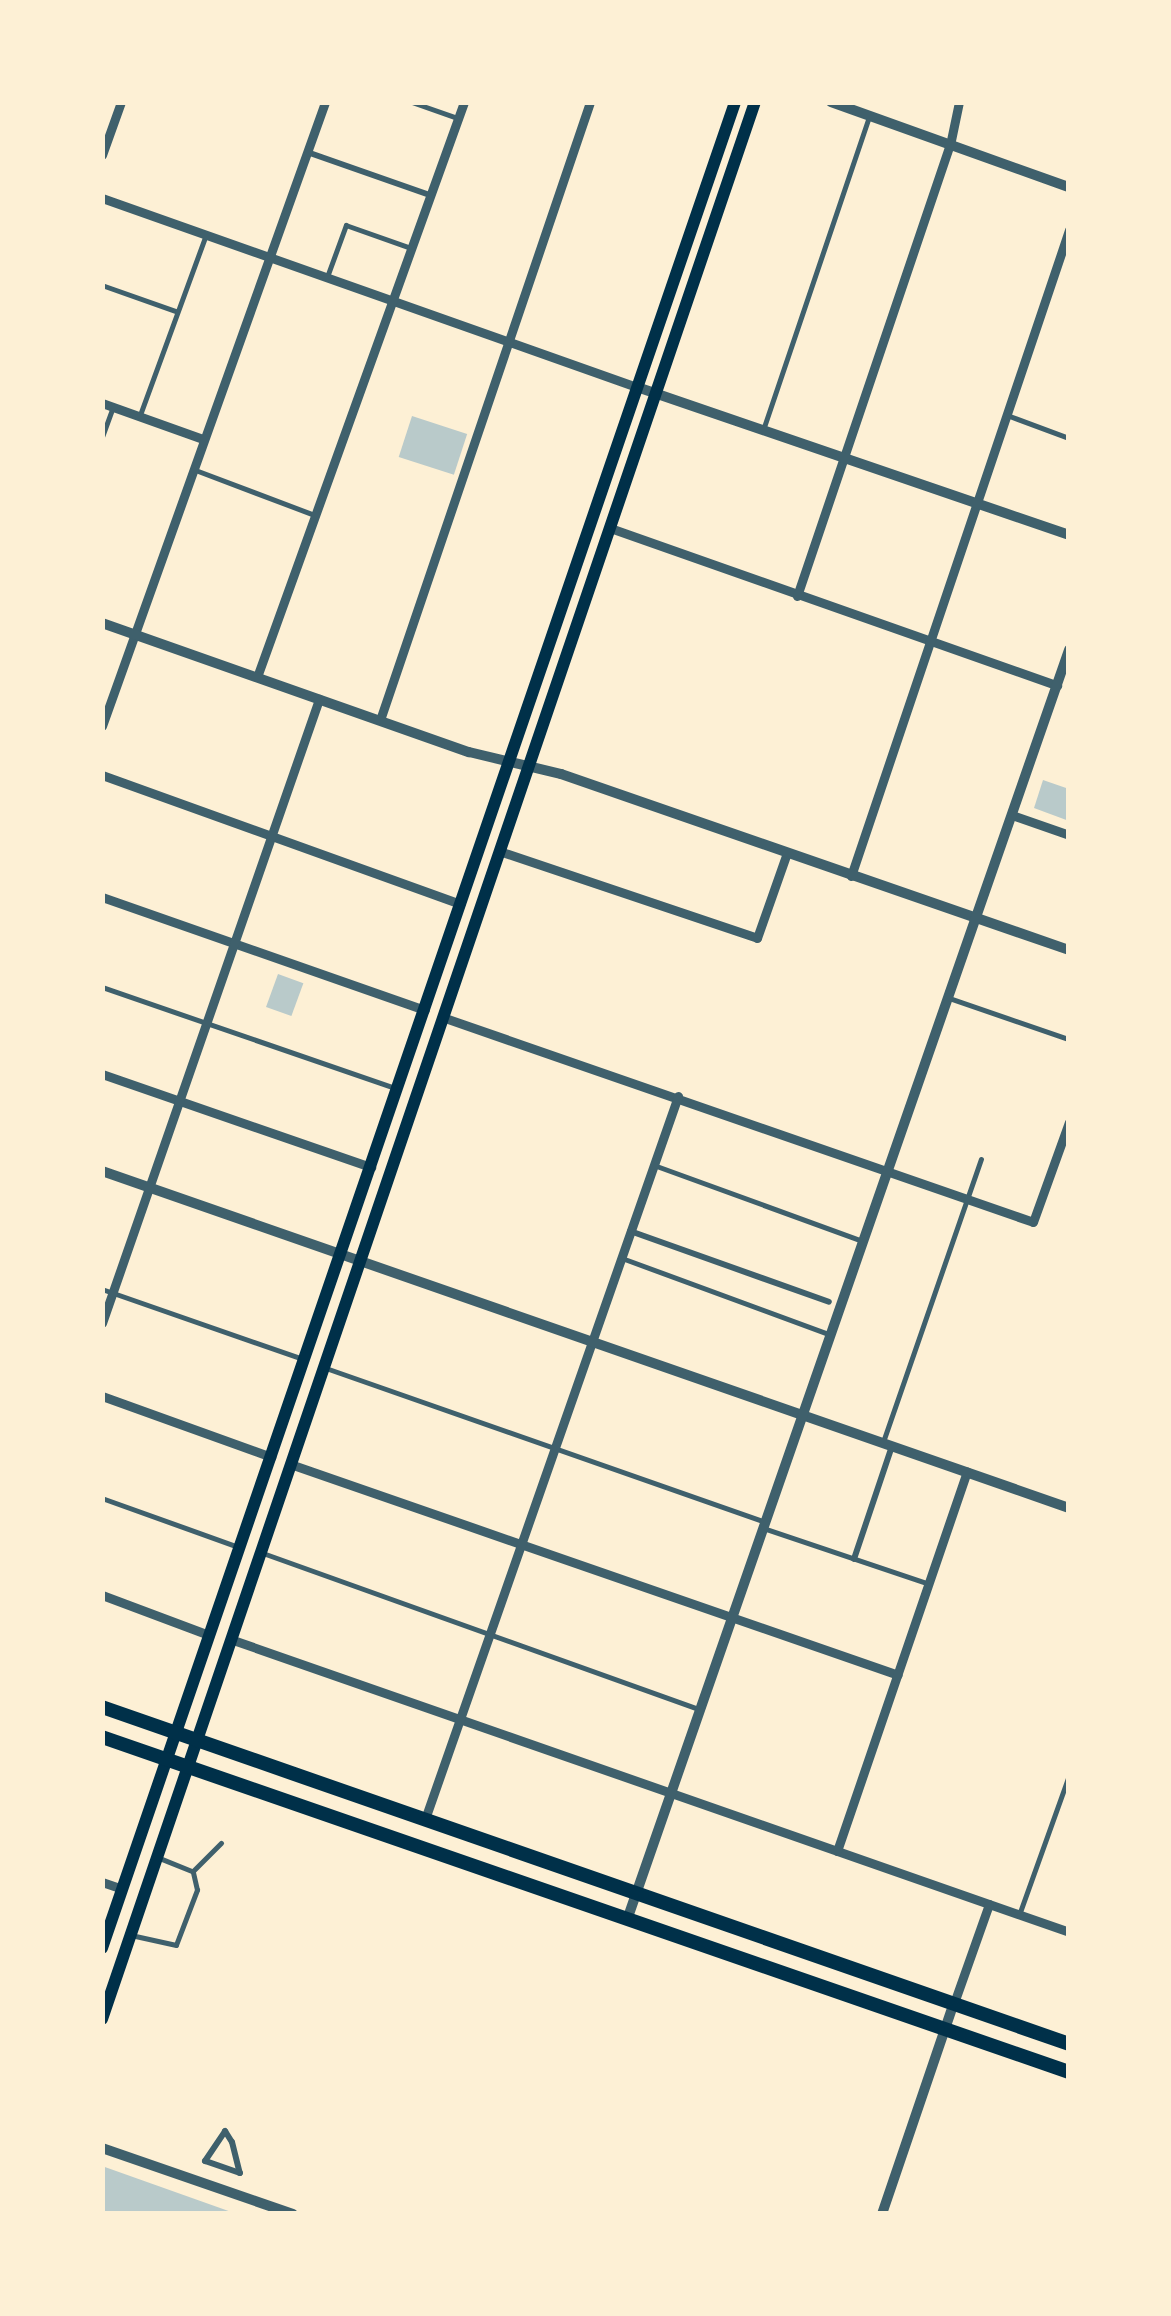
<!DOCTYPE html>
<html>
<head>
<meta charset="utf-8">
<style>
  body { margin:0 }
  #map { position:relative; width:1171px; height:2316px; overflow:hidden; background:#fdf0d5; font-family:Raleway,sans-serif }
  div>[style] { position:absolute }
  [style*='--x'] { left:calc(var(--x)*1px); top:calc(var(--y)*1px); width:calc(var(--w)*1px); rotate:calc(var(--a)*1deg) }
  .green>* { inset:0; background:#b9caca; transform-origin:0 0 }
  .service>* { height:4.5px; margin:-2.25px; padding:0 2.25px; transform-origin:2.25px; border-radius:2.25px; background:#3f606c }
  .pedestrian>* { height:6px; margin:-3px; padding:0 3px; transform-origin:3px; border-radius:3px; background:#3f606c }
  .minor>* { height:9px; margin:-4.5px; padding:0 4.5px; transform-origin:4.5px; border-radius:4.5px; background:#3f606c }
  .tertiary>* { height:10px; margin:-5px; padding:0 5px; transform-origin:5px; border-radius:5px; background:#3f606c }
  .secondary>* { height:12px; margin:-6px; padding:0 6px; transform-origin:6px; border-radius:6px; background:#003049 }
  .primary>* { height:14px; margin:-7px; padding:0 7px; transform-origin:7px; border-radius:7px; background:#003049 }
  span { translate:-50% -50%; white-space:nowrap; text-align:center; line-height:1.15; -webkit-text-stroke:10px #fdf0d5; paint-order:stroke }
  .frame { position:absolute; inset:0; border:105px solid #fdf0d5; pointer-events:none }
</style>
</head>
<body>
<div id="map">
  <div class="green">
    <i style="left:412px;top:416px;width:58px;height:43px;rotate:18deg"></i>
    <i style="clip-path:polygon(1043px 780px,1069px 789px,1069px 821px,1034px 808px)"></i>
    <i style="left:278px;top:974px;width:27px;height:35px;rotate:20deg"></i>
    <i style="clip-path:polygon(102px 2166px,237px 2214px,102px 2214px)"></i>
  </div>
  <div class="service">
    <i style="--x:412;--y:102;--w:49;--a:19.2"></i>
    <i style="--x:327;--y:277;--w:55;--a:-69.9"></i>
    <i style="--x:346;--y:225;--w:69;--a:19.5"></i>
    <i style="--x:102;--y:285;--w:78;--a:19.4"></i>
    <i style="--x:140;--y:415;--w:192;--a:-69.9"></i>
    <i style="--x:1007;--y:415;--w:66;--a:20.4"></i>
    <i style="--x:763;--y:430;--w:330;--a:-71.3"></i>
    <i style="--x:102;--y:437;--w:32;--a:-70"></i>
    <i style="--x:193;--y:469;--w:130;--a:20.7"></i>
    <i style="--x:102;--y:987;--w:307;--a:19"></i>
    <i style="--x:949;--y:998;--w:127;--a:18.9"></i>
    <i style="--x:654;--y:1165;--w:222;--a:20"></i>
    <i style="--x:622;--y:1258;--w:223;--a:20.2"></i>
    <i style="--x:102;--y:1289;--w:210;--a:19.2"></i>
    <i style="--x:326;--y:1368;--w:462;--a:19.3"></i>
    <i style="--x:883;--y:1442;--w:299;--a:-70.9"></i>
    <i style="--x:102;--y:1498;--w:145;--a:19.7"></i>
    <i style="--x:763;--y:1528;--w:175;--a:18.6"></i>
    <i style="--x:263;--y:1553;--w:462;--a:19.7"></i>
    <i style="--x:194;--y:1870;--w:38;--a:-45"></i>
    <i style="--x:1019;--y:1915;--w:149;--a:-70.3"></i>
    <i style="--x:131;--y:1935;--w:46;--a:12.5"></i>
    <i style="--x:176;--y:1945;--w:59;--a:-69.1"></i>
    <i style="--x:197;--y:1890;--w:18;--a:-103"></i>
    <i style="--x:193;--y:1872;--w:38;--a:-158"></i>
  </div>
  <div class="pedestrian">
    <i style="--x:307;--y:152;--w:130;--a:19.3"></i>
    <i style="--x:630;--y:1231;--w:211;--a:19.6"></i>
    <i style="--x:854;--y:1559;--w:116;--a:-71.4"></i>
    <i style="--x:225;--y:2131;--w:13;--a:58"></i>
    <i style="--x:232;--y:2142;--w:32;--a:76"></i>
    <i style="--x:240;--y:2173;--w:37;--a:-161"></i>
    <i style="--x:205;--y:2161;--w:36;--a:-56"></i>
  </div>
  <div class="minor">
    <i style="--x:102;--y:155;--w:56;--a:-70.3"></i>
    <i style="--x:102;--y:198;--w:567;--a:19.46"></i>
    <i style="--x:102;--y:403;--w:107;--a:19.6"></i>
    <i style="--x:613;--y:529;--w:471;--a:19.4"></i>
    <i style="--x:797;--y:596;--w:476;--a:-71.3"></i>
    <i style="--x:950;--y:145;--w:44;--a:-78.2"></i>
    <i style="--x:257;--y:677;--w:611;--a:-70.2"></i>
    <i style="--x:380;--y:720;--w:653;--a:-71.23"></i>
    <i style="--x:102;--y:726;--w:663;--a:-70.33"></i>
    <i style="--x:102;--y:775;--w:381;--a:19.8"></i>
    <i style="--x:1012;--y:815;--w:60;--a:19.3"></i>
    <i style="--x:502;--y:852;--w:269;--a:18.6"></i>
    <i style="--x:757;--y:938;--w:90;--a:-70.6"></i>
    <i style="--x:851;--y:876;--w:682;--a:-71.35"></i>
    <i style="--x:102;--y:897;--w:342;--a:19.3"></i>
    <i style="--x:445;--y:1018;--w:622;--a:19.13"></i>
    <i style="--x:1033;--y:1222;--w:106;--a:-70.2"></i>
    <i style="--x:102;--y:1074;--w:285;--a:19.1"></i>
    <i style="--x:102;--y:1323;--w:661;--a:-70.82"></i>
    <i style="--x:102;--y:1396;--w:180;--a:19.8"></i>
    <i style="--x:293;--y:1465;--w:640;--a:19.14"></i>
    <i style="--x:102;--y:1595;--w:114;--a:20.5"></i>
    <i style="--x:233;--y:1640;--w:886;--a:19.25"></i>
    <i style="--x:425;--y:1819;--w:766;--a:-70.71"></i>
    <i style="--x:837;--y:1851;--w:401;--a:-71.1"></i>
    <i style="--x:102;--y:1882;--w:21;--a:19"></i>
    <i style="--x:954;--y:2003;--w:105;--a:-70.5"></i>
  </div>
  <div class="tertiary">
    <i style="--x:831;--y:102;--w:253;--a:19.7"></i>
    <i style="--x:637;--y:387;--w:457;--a:18.9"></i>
    <i style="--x:102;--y:623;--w:389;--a:19.4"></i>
    <i style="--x:469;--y:752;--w:95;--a:13.4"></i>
    <i style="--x:561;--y:774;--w:538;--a:19.11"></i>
    <i style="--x:102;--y:1171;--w:1024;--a:19.21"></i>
    <i style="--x:628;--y:1917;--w:1342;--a:-70.81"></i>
    <i style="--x:102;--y:2148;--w:202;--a:19.1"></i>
    <i style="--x:882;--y:2214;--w:223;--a:-71.2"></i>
  </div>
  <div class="secondary">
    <i style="--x:102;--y:1948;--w:1952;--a:-71.07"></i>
    <i style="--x:102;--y:2019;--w:2025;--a:-71.19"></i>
  </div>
  <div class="primary">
    <i style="--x:102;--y:1707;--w:1024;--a:19.21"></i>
    <i style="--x:102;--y:1737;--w:1023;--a:19.11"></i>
  </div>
  <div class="frame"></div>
</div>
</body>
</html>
